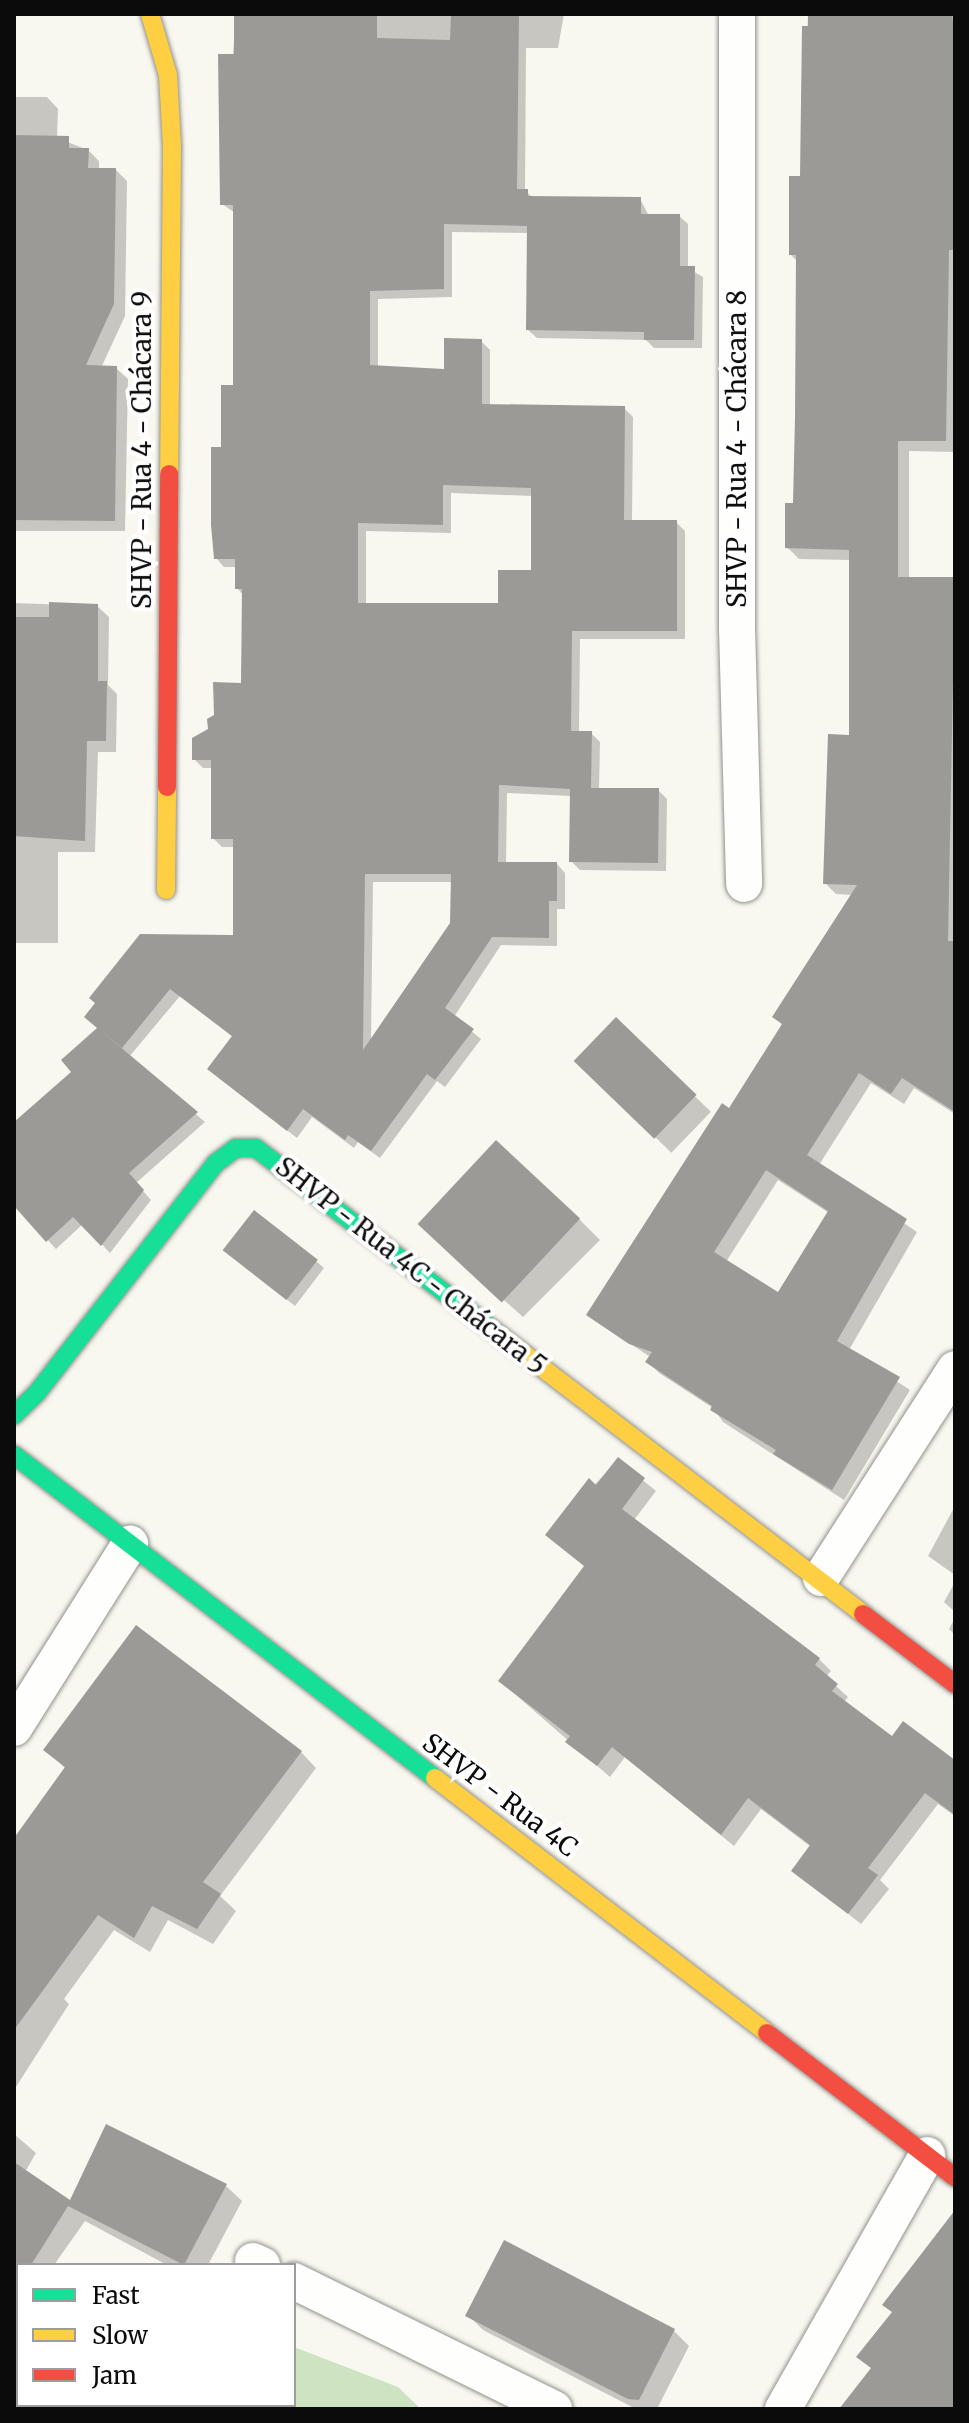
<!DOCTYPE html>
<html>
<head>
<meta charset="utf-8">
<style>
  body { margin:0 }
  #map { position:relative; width:969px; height:2423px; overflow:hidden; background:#f9f8f0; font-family:Merriweather,serif }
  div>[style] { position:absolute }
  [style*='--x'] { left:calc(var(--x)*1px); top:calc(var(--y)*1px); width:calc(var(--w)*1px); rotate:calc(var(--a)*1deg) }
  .forest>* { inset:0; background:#cee3c1 }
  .shadow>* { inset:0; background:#0003; transform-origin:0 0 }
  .building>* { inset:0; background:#9c9a96; transform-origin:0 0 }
  .roads { filter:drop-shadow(0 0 2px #92928e) drop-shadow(0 0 2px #92928e) }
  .street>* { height:36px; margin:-18px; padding:0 18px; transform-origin:18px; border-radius:18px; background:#fefefd }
  .fast>* { height:18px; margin:-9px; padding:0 9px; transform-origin:9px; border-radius:9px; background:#16e098 }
  .slow>* { height:18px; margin:-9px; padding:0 9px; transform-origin:9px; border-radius:9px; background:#ffcf43 }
  .jam>* { height:18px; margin:-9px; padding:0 9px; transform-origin:9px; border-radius:9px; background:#f24e42 }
  span { translate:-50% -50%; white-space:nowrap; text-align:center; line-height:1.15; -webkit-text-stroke:8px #fff; paint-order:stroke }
  .street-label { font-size:26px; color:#0b0b0b }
  .frame { position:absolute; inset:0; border:16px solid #0b0b0b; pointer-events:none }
  .legend { position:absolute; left:16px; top:2263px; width:280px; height:144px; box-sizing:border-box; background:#fff; border:2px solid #9d9d9d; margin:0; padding:10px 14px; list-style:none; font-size:24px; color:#0b0b0b }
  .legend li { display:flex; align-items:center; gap:16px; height:40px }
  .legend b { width:40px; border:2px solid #9d9d9d }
</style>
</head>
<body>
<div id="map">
  <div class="forest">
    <i style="clip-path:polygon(18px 2327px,18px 2405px,294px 2405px,294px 2347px,398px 2387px,421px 2409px,14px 2409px)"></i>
  </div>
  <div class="shadow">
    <i style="clip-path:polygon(evenodd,236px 14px,564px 14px,558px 48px,526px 48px,525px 191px,534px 198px,640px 199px,649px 216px,679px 216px,688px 224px,688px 268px,703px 277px,702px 348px,654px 348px,646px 340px,537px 338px,528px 330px,529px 233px,452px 232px,452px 297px,378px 299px,378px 368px,446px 371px,481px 341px,490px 350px,490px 406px,624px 408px,633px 417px,632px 522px,676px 522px,685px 531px,685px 639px,580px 639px,579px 733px,591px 733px,600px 742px,599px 790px,658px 790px,667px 799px,666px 871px,580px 870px,571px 861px,572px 796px,507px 793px,506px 864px,557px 864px,565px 873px,565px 909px,557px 909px,557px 946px,501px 945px,454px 1017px,481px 1039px,445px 1087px,437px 1081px,380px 1158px,358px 1142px,354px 1148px,312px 1117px,297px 1138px,218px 1077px,233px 1037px,180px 996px,129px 1057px,205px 1122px,136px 1183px,151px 1200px,110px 1253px,83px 1224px,56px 1249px,14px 1203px,14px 1125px,74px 1072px,99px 1029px,235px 937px,235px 847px,222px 847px,213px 838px,213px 768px,203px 768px,194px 759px,216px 716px,243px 685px,244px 596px,237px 588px,237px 567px,224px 567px,216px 558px,223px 449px,235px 387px,235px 213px,222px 204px,236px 14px,451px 493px,533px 496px,533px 572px,500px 605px,366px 605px,366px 531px,451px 533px,451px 493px,236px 14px,373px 882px,453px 882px,452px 924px,371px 1041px,373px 882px)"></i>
    <i style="clip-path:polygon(evenodd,808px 14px,955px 14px,955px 452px,909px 451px,909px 579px,955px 579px,955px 1114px,914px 1088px,904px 1104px,871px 1083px,819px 1165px,917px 1232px,849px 1350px,910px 1390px,844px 1500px,723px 1422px,713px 1408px,659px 1373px,648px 1361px,650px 1357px,588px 1315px,730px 1111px,783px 1025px,775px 1017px,853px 895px,836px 894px,825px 883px,851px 738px,851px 560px,799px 559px,787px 547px,795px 505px,798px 262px,791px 255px,802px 178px,808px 14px,778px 1180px,829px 1213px,778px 1294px,726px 1262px,778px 1180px)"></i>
    <i style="clip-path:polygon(14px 97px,47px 97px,58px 109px,57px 138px,88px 150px,99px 161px,99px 170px,116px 170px,127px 181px,125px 316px,101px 368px,116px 368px,128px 379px,125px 531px,14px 531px)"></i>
    <i style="clip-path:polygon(14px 603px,97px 606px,109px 617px,108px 685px,117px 694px,116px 752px,98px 752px,95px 852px,58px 852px,58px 943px,14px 943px)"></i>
    <i style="left:616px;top:1020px;width:132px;height:57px;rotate:44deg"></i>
    <i style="clip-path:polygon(579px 1219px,600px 1240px,523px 1317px,439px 1242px)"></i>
    <i style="clip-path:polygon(233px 1257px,316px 1261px,324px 1268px,295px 1306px)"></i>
    <i style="clip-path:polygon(618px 1460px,656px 1491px,634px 1520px,819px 1659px,831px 1671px,826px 1677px,848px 1697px,844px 1702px,893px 1738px,955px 1763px,955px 1816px,938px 1804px,880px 1880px,889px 1889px,861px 1924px,794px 1871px,811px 1847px,761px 1809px,734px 1846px,625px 1757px,610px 1777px,500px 1681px,586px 1567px,547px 1535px)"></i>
    <i style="clip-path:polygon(955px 1506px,955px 1575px,928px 1556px)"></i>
    <i style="clip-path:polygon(955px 1582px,955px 1612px,944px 1602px)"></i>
    <i style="clip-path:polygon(955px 1618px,955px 1635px,949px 1629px)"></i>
    <i style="clip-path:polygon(46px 1750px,301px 1752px,316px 1768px,220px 1896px,236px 1911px,213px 1944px,168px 1920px,150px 1952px,114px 1930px,64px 1999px,69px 2004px,14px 2090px,14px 1841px,66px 1769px)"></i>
    <i style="clip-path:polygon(14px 2134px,36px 2153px,25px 2172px,71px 2203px,226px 2186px,242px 2201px,208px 2265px,167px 2265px,85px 2221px,54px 2265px,18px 2265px,14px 2322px)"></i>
    <i style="clip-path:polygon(468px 2315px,674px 2331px,689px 2346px,657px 2409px,636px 2409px,483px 2330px)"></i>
  </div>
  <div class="building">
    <i style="clip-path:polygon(evenodd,234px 14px,377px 14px,377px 38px,450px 40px,451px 14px,519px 14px,517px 189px,528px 189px,528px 196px,641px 197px,641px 214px,680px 214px,680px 266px,695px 266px,694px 340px,644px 340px,644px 332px,526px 330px,527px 226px,444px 224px,444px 289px,370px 291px,370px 365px,444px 369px,444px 338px,482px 339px,482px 404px,625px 406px,624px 520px,677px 520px,677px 631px,572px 631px,571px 731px,592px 731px,591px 788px,659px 788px,658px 863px,569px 862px,570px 789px,499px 785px,498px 862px,557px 862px,557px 901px,549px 901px,549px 938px,492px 937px,445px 1008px,474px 1029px,435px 1080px,427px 1074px,371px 1151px,348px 1135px,345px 1140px,303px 1109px,287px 1131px,207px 1069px,232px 1036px,170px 989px,122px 1048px,100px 1030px,198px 1112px,129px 1173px,144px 1190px,101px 1246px,73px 1217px,46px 1242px,14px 1206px,14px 1122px,71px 1072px,61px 1060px,97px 1028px,84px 1017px,95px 1003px,89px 998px,140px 934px,233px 935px,233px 839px,211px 839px,211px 760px,192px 760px,192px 738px,208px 729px,207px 719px,214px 715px,213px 682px,241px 683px,242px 589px,235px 589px,235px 559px,214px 559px,211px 525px,211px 447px,221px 447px,221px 385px,233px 385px,233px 205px,220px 205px,218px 54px,234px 54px,234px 14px,443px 485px,531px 488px,531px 570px,498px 570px,498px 603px,358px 603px,358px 523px,443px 525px,443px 485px,234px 14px,365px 874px,451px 874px,450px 923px,363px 1050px,365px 874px)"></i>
    <i style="clip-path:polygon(evenodd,808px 14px,952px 14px,955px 37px,955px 250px,949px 250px,946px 441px,898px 441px,898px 577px,955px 577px,948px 941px,955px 941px,955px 1112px,902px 1078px,891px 1094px,859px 1073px,807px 1155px,907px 1219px,837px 1341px,900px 1377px,832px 1490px,773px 1454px,776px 1450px,710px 1410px,712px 1406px,645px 1362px,652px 1352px,629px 1344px,586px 1315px,722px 1103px,729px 1108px,782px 1024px,772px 1017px,857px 885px,823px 884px,828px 734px,849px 735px,849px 550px,785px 548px,785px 503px,793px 503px,795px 417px,796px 255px,789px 255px,789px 176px,800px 176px,802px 26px,808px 26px,808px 14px,766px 1170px,828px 1211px,778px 1292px,714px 1252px,766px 1170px)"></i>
    <i style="clip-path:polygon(14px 135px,69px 136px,69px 148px,89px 148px,88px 168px,116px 168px,114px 304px,86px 365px,117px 366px,115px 521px,14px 520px)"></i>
    <i style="clip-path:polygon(49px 602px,98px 604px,98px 681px,107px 681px,106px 741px,87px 741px,85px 841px,14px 836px,14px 617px,49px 617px)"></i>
    <i style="left:616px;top:1017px;width:112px;height:61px;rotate:44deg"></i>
    <i style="left:496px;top:1140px;width:115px;height:115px;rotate:43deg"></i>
    <i style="left:254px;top:1210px;width:81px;height:51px;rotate:38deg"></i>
    <i style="clip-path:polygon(618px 1457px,645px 1478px,622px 1509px,820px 1658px,815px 1665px,838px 1684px,832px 1691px,892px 1736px,903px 1721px,955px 1760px,955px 1815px,925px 1793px,868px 1868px,878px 1875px,848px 1914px,791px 1871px,810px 1845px,748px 1798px,721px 1835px,612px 1747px,597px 1766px,565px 1742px,570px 1736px,498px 1681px,584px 1566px,545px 1535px,589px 1478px,596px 1485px)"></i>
    <i style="clip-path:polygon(136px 1625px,302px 1751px,203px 1882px,221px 1894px,197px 1929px,152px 1906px,134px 1938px,98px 1915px,14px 2030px,14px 1838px,65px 1767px,43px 1750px)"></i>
    <i style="clip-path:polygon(106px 2124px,227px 2184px,184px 2265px,68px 2206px,31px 2265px,18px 2265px,14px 2291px,14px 2162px,70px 2200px)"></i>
    <i style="clip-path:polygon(955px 2210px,955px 2409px,839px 2409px,871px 2368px,856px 2357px,892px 2312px,882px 2305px)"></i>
    <i style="clip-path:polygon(504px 2240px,675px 2329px,639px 2400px,628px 2399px,465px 2316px)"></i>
  </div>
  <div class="roads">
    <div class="street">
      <i style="--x:737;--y:14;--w:614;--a:90"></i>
      <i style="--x:737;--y:628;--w:256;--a:88.4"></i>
      <i style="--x:821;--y:1578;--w:248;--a:-57.3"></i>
      <i style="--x:14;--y:1728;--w:218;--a:-57.8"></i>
      <i style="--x:253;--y:2261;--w:10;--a:24"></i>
      <i style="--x:294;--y:2281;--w:290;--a:26.2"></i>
      <i style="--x:783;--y:2409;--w:292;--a:-60.4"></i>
    </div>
    <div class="fast">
      <i style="--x:14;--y:1415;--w:30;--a:-44"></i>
      <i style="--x:36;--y:1394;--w:293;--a:-52.1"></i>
      <i style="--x:216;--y:1163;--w:25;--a:-37"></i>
      <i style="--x:236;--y:1148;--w:20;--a:0"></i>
      <i style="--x:256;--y:1148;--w:309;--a:37.5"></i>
      <i style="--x:14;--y:1455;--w:531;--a:37.5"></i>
    </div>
    <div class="slow">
      <i style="--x:150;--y:14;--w:64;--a:73.6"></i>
      <i style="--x:168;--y:75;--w:71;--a:86.8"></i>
      <i style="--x:172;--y:146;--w:328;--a:90.5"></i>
      <i style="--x:166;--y:890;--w:103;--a:-89.4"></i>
      <i style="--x:501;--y:1336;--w:456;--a:37.5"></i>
      <i style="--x:435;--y:1778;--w:419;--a:37.5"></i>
    </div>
    <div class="jam">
      <i style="--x:167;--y:787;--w:313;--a:-89.6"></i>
      <i style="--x:863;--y:1614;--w:116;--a:37.3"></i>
      <i style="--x:767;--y:2033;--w:237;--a:37.5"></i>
    </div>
  </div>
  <div class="street-label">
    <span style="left:737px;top:449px;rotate:-90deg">SHVP - Rua 4 - Chácara 8</span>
    <span style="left:142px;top:450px;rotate:-90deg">SHVP - Rua 4 - Chácara 9</span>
    <span style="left:411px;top:1266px;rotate:38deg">SHVP - Rua 4C - Chácara 5</span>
    <span style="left:500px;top:1795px;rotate:37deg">SHVP - Rua 4C</span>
  </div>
  <div class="frame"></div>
  <ul class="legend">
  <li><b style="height:10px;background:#16e098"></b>Fast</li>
  <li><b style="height:10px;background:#ffcf43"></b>Slow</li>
  <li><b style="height:10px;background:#f24e42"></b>Jam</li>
  </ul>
</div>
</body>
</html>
